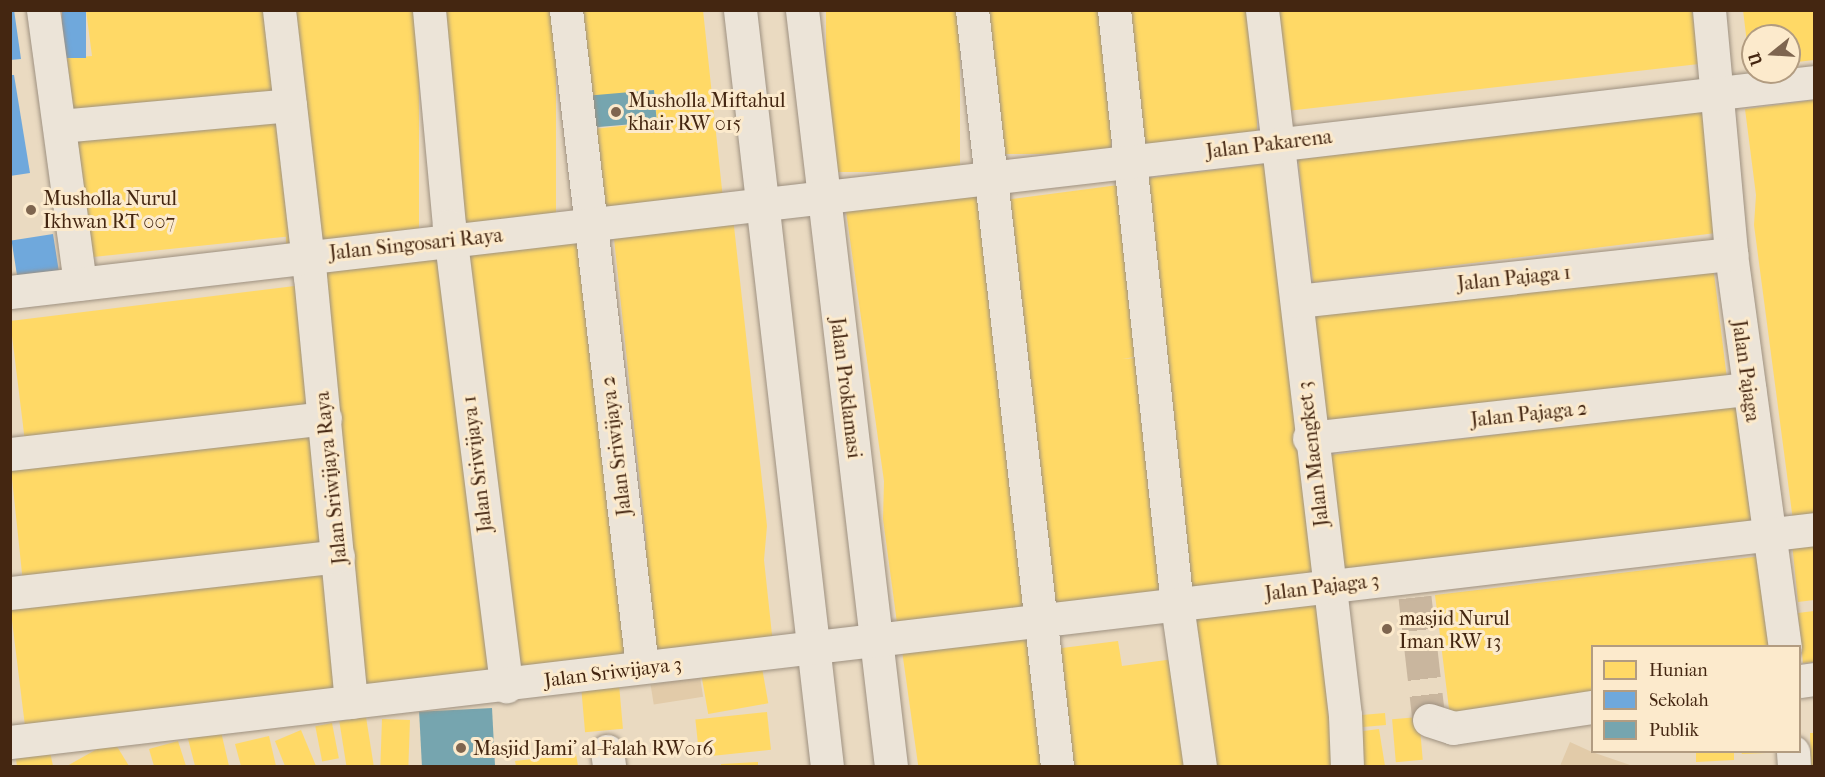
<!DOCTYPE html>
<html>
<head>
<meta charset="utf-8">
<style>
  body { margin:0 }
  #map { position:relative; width:1825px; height:777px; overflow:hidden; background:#eadac1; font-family:"IM FELL French Canon",serif }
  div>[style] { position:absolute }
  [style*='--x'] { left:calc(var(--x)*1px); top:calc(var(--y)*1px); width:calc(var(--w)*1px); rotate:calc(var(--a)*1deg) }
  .green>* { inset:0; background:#e2cba9; transform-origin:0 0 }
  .homes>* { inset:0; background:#ffd966; transform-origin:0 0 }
  .schools>* { inset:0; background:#6fa8dc; transform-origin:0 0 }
  .public>* { inset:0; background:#76a5af; transform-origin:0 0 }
  .minor-tunnel>* { height:33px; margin-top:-16.5px; transform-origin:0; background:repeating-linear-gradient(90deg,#c9b69e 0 33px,transparent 0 49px) }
  .roads { filter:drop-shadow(0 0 2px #9e9181) drop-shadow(0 0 2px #9e9181) }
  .minor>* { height:33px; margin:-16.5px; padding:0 16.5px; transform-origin:16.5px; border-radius:16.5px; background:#ece4d8 }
  .dots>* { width:16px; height:16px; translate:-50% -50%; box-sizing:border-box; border:3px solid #fceacc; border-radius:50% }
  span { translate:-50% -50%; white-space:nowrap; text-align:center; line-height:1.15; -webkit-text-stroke:6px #fceacc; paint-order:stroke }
  .poi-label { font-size:20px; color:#442611 }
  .left { translate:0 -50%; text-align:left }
  .street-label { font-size:20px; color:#442611 }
  .frame { position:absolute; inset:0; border:12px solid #442611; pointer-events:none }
  .legend { position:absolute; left:1591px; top:645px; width:210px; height:108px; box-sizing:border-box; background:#fceacc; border:2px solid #b29c81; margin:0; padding:8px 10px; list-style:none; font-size:18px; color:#442611 }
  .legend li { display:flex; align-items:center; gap:12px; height:30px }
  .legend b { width:30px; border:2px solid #b29c81 }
  .north { position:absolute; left:1741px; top:24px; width:60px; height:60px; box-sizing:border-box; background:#fceacc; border:2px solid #b29c81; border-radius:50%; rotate:252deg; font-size:16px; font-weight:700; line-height:24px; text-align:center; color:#442611 }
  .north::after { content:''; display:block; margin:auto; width:21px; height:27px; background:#7e654f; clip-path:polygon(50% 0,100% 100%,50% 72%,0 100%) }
</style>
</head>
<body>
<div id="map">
  <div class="green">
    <i style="left:700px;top:677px;width:20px;height:50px;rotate:81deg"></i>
    <i style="clip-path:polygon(1570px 742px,1592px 752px,1633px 766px,1560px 766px)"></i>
  </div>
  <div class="homes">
    <i style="clip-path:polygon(86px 10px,266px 10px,276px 95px,74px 119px,67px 58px,92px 56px)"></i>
    <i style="left:286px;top:10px;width:133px;height:237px"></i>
    <i style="left:435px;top:10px;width:121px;height:221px"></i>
    <i style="clip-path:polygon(581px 10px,703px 10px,723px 199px,603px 212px,594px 129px,657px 122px,654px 90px,590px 97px)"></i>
    <i style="left:826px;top:10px;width:134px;height:162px"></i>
    <i style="left:977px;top:10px;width:134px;height:144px"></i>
    <i style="left:1123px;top:10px;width:134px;height:135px"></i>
    <i style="clip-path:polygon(1275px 10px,1692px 10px,1699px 64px,1287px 111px)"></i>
    <i style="clip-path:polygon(1743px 10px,1814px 10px,1814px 60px,1789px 63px,1789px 36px,1753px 36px,1750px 68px)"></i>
    <i style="clip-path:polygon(1814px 100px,1814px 525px,1794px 528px,1754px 225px,1756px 195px,1745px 109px)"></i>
    <i style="left:1709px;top:109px;width:124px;height:414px;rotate:83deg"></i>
    <i style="left:277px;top:113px;width:124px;height:203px;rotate:84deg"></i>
    <i style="left:1272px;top:163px;width:416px;height:133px;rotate:83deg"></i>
    <i style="clip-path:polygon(1126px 184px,1147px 355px,1122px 359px,1148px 357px,1170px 597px,1046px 614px,1004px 200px)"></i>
    <i style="clip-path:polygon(978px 193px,1029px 606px,897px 623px,883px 519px,884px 481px,846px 211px)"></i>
    <i style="clip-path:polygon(733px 217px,767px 526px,764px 560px,773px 644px,653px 657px,644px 573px,646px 539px,613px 229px)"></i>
    <i style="left:588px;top:233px;width:429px;height:121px;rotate:85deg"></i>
    <i style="left:446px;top:251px;width:423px;height:132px;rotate:83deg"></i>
    <i style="left:1712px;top:257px;width:124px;height:409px;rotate:83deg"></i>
    <i style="left:303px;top:285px;width:124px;height:295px;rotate:83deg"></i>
    <i style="left:1737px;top:405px;width:125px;height:414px;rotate:83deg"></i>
    <i style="left:316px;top:424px;width:124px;height:308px;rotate:84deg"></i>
    <i style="clip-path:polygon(1814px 541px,1814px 600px,1798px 602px,1792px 543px)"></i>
    <i style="clip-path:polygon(1762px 556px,1772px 646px,1592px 646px,1592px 701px,1450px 717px,1435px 595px)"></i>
    <i style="left:332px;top:568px;width:124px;height:324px;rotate:83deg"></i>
    <i style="left:1321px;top:598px;width:170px;height:132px;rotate:82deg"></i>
    <i style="clip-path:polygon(1814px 611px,1814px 662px,1803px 663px,1798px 613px)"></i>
    <i style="left:1032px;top:627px;width:140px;height:132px;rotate:82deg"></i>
    <i style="clip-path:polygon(1118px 641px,1122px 666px,1181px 658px,1196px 766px,1062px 766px,1046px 650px)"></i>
    <i style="left:761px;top:662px;width:42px;height:61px;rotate:80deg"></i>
    <i style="left:619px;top:684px;width:45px;height:38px;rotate:85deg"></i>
    <i style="left:767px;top:712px;width:38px;height:72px;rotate:84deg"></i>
    <i style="left:1385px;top:713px;width:12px;height:32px;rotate:85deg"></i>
    <i style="left:366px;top:717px;width:50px;height:27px;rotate:81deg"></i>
    <i style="left:1419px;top:717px;width:43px;height:27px;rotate:85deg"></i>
    <i style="left:382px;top:719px;width:28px;height:47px;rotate:2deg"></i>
    <i style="clip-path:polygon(219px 723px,229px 766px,195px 766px,186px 731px)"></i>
    <i style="left:332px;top:723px;width:36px;height:17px;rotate:79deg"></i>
    <i style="clip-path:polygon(1379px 729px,1385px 766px,1353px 766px,1348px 733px)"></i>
    <i style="clip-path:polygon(301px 730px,316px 766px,285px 766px,275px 741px)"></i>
    <i style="clip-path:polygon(1810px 733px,1814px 733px,1814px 766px,1811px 766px)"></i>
    <i style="clip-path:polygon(269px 736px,276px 766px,241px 766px,235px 744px)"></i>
    <i style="clip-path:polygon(113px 740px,129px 766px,67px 766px)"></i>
    <i style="clip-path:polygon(178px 741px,186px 766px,154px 766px,149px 749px)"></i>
    <i style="clip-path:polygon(50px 752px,53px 766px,17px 766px,16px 759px)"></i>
    <i style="clip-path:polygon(1696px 752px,1734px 752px,1734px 760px,1696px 762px)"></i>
    <i style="clip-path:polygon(1741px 752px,1766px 752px,1766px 753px,1742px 754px)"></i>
    <i style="clip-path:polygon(576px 754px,578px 766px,516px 766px,515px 761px)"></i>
    <i style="clip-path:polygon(758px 762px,758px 766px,721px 766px,721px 764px)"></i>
  </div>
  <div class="schools">
    <i style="clip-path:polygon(10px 10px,14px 10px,21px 59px,10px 60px)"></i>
    <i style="left:62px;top:10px;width:24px;height:48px"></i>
    <i style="clip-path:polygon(10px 75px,14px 75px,30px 173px,10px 176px)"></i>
    <i style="left:53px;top:234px;width:39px;height:42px;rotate:81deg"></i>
  </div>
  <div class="public">
    <i style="left:654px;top:90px;width:32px;height:64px;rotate:85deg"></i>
    <i style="left:492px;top:708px;width:58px;height:73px;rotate:87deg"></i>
  </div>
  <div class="minor-tunnel">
    <i style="--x:1415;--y:597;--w:124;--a:83.5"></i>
  </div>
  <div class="roads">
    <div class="minor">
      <i style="--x:43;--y:10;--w:276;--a:82.3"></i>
      <i style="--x:279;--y:10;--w:268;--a:83.4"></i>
      <i style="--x:310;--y:276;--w:428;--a:84.5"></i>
      <i style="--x:429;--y:10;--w:217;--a:84.7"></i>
      <i style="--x:449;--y:226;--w:464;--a:82.9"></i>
      <i style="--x:566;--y:10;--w:661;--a:83.4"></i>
      <i style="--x:740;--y:10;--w:761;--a:83.44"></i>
      <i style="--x:802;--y:10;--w:761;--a:83.29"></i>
      <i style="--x:972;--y:10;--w:761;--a:83.58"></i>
      <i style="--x:1114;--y:10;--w:598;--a:83.96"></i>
      <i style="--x:1177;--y:605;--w:163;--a:81.9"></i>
      <i style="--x:1262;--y:10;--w:710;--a:83.29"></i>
      <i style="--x:1345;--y:715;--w:51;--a:87.8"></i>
      <i style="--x:1709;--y:10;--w:245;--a:84.8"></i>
      <i style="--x:1731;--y:254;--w:396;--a:82.2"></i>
      <i style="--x:60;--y:126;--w:231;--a:-5.2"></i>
      <i style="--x:10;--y:292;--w:1816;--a:-6.64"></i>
      <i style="--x:1297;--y:301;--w:437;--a:-6.2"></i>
      <i style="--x:1309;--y:438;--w:443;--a:-6.4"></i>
      <i style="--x:10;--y:454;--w:317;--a:-6.5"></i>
      <i style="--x:10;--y:593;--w:330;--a:-6.4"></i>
      <i style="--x:1800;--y:681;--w:14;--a:-8"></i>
      <i style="--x:1429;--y:720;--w:25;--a:18"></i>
      <i style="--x:1453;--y:728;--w:141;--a:-8.6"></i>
      <i style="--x:10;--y:742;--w:1817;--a:-6.73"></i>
      <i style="--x:607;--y:751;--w:15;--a:82"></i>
      <i style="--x:1793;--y:752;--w:14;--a:86"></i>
    </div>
  </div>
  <div class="dots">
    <i style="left:616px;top:112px;background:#7e654f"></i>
    <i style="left:31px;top:210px;background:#7e654f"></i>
    <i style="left:1387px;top:629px;background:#7e654f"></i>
    <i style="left:461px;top:748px;background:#7e654f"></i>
  </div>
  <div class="poi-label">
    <span class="left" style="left:628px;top:112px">Musholla Miftahul<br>khair RW 015</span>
    <span class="left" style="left:43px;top:210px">Musholla Nurul<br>Ikhwan RT 007</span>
    <span class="left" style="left:1399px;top:630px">masjid Nurul<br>Iman RW 13</span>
    <span class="left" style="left:473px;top:748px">Masjid Jami' al-Falah RW016</span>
  </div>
  <div class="street-label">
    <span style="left:1269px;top:144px;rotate:-7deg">Jalan Pakarena</span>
    <span style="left:416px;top:244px;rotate:-6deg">Jalan Singosari Raya</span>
    <span style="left:1514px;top:278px;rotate:-6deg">Jalan Pajaga 1</span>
    <span style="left:1746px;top:371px;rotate:82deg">Jalan Pajaga</span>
    <span style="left:846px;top:388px;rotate:83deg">Jalan Proklamasi</span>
    <span style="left:1529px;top:414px;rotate:-6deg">Jalan Pajaga 2</span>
    <span style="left:616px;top:446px;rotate:-97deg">Jalan Sriwijaya 2</span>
    <span style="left:1313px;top:454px;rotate:-97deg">Jalan Maengket 3</span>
    <span style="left:477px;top:464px;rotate:-97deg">Jalan Sriwijaya 1</span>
    <span style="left:331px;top:478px;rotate:-96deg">Jalan Sriwijaya Raya</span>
    <span style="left:1322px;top:587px;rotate:-7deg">Jalan Pajaga 3</span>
    <span style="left:613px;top:672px;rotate:-7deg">Jalan Sriwijaya 3</span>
  </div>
  <div class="frame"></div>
  <ul class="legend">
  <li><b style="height:16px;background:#ffd966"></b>Hunian</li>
  <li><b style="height:16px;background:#6fa8dc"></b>Sekolah</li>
  <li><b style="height:16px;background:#76a5af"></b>Publik</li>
  </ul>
  <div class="north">U</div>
</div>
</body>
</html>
